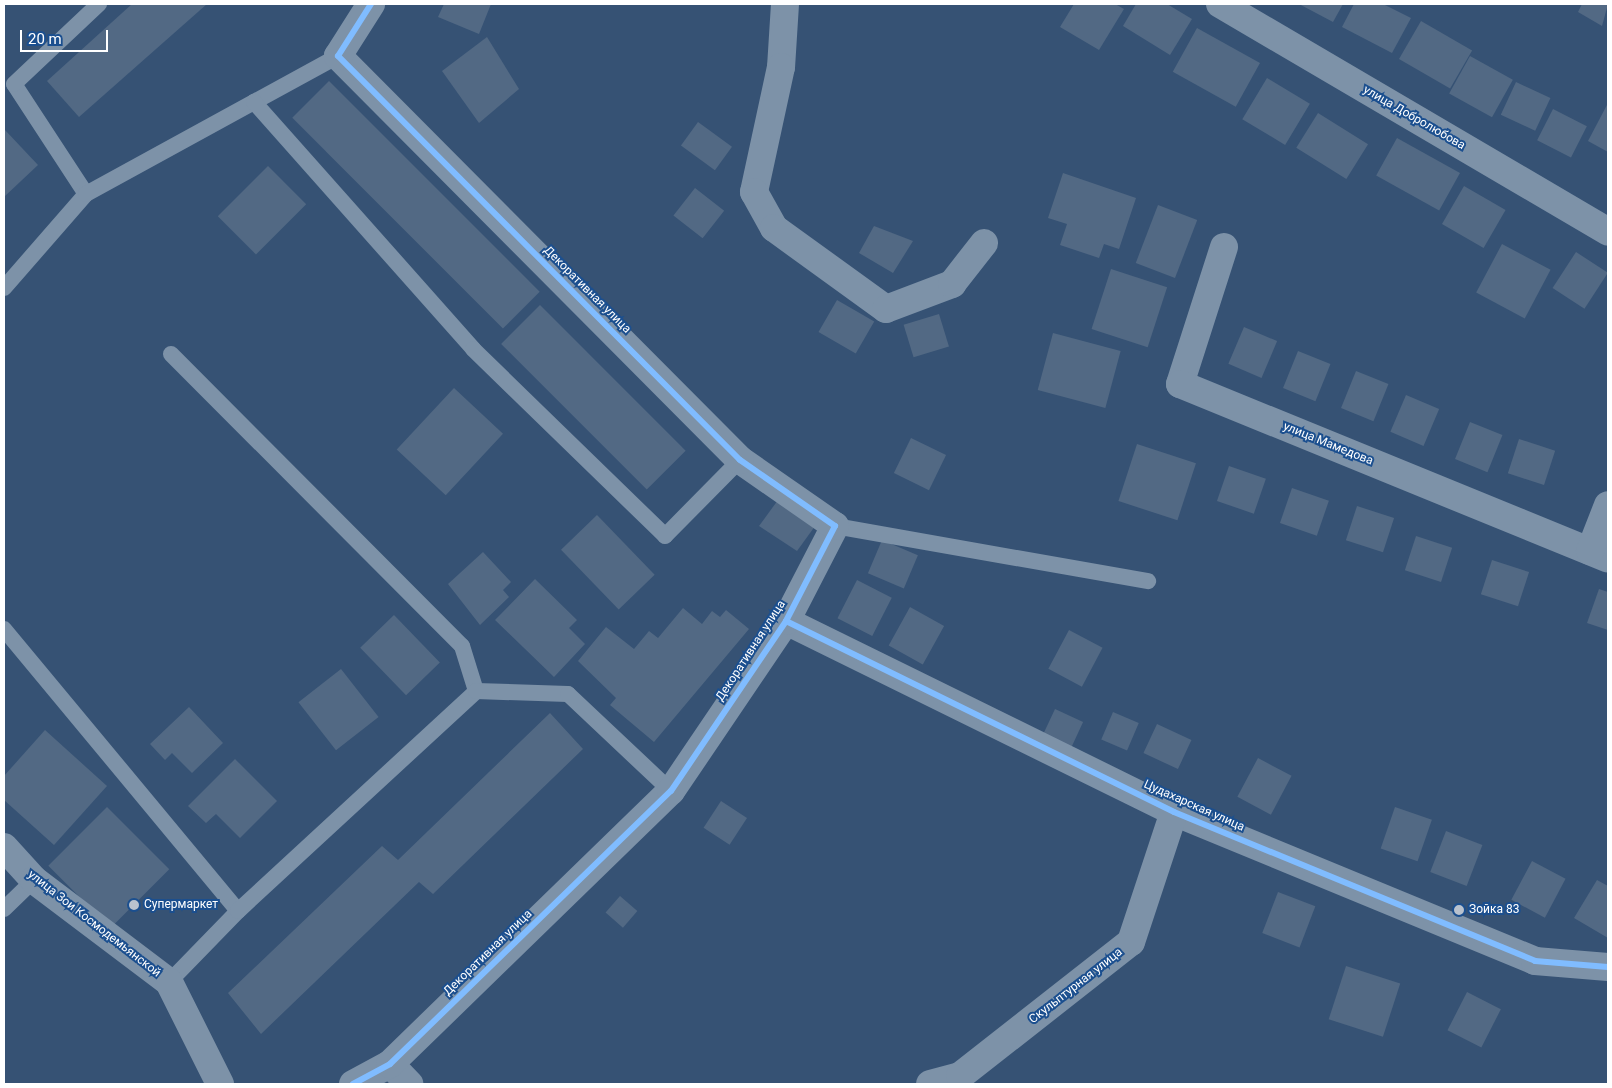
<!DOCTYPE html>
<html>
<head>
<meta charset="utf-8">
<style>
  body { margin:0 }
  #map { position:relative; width:1612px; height:1088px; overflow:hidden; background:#365274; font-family:Roboto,sans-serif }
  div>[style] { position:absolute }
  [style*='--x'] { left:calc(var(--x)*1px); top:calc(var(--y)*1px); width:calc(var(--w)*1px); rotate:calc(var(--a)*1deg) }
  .building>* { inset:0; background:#526984; transform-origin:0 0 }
  .service>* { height:16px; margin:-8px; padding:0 8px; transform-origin:8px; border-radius:8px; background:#7d92a8 }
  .minor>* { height:28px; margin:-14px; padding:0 14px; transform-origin:14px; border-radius:14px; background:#7d92a8 }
  .cycleway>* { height:6px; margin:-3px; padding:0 3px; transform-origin:3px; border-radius:3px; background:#80bcff }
  .dots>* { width:14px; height:14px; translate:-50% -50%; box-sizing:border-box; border:2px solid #1b4f8f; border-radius:50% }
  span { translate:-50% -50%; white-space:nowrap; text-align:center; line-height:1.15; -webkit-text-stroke:4px #1b4f8f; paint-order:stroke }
  .street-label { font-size:12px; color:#fff }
  .poi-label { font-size:12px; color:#fff }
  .left { translate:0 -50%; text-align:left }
  .frame { position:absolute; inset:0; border:5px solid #fff; pointer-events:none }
  .scale { position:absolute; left:20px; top:30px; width:88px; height:22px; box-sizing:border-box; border:2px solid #fff; border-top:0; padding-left:6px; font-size:15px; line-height:18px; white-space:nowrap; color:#fff; -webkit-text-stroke:4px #1b4f8f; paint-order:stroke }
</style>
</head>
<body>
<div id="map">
  <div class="building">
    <i style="clip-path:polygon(132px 4px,207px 4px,79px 117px,47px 81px)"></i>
    <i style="clip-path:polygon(444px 4px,491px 4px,479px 34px,438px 17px)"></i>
    <i style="clip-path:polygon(1074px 4px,1115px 4px,1124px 9px,1099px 50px,1060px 27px)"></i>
    <i style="clip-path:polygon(1136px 4px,1167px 4px,1192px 19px,1170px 55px,1123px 26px)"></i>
    <i style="clip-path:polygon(1299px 4px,1343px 4px,1333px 22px)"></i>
    <i style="clip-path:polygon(1354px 4px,1383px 4px,1411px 18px,1392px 53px,1342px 27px)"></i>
    <i style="clip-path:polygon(1582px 4px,1608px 4px,1602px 26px,1578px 12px)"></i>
    <i style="left:1421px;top:21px;width:59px;height:44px;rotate:30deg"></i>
    <i style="left:1197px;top:28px;width:72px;height:50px;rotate:29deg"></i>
    <i style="clip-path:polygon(487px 37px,519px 89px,479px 123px,442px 71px)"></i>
    <i style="left:1470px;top:56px;width:49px;height:43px;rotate:29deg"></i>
    <i style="left:1267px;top:78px;width:50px;height:48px;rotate:31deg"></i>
    <i style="left:329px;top:81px;width:298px;height:52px;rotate:45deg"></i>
    <i style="left:1516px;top:82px;width:38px;height:36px;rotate:25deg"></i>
    <i style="clip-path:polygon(1608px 103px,1608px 152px,1588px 141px)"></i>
    <i style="left:1553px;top:109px;width:38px;height:35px;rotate:27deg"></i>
    <i style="left:1318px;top:113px;width:59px;height:41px;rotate:32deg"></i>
    <i style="left:698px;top:122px;width:42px;height:29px;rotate:36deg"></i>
    <i style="clip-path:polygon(5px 130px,38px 165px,4px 197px,4px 132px)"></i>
    <i style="left:1397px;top:138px;width:72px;height:43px;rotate:29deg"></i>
    <i style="left:268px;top:166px;width:54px;height:71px;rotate:45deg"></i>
    <i style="clip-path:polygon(1063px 173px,1136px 198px,1119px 249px,1104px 244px,1099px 258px,1060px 245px,1067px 224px,1048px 218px)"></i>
    <i style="left:1464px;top:186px;width:48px;height:44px;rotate:30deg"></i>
    <i style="left:695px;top:188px;width:37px;height:35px;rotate:38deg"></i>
    <i style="left:1158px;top:205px;width:42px;height:62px;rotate:21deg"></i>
    <i style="clip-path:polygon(874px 226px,913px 241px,893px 273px,859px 253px)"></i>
    <i style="left:1502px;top:244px;width:55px;height:55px;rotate:28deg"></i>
    <i style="left:1576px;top:252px;width:38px;height:43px;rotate:33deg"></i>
    <i style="left:1111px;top:269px;width:59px;height:63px;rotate:18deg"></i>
    <i style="left:837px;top:300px;width:43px;height:37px;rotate:30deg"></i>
    <i style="left:540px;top:305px;width:206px;height:55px;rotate:45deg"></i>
    <i style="left:939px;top:314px;width:34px;height:37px;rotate:73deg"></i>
    <i style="left:1244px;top:327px;width:36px;height:40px;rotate:23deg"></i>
    <i style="left:1053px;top:333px;width:70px;height:59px;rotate:15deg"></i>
    <i style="left:1298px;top:351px;width:35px;height:40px;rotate:22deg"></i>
    <i style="left:1356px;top:371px;width:35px;height:40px;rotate:22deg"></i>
    <i style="left:454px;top:388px;width:67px;height:84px;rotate:43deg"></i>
    <i style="left:1406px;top:395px;width:36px;height:40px;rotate:23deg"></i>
    <i style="left:1470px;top:422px;width:35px;height:40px;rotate:22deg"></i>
    <i style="left:911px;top:438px;width:39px;height:39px;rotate:26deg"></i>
    <i style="left:1519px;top:439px;width:38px;height:36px;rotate:18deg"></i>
    <i style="left:1137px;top:444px;width:62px;height:60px;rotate:18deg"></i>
    <i style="left:1229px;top:466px;width:39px;height:37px;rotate:19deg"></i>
    <i style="left:1292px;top:488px;width:39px;height:37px;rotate:19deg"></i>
    <i style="clip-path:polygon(778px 500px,818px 522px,797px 551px,759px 526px)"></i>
    <i style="left:1357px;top:506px;width:39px;height:36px;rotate:18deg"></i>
    <i style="left:597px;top:515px;width:83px;height:50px;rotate:46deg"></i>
    <i style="left:1416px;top:536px;width:38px;height:36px;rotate:18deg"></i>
    <i style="left:882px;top:540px;width:39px;height:36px;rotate:23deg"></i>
    <i style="clip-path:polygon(483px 552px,511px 582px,503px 590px,509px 597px,480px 625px,448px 584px)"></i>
    <i style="left:1492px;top:560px;width:39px;height:36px;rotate:18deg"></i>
    <i style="clip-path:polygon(535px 579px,577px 620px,569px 628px,585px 644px,554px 677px,495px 620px)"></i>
    <i style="left:857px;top:580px;width:39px;height:43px;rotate:27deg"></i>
    <i style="clip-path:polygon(1599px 589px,1608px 592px,1608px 630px,1587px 623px)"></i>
    <i style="left:910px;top:607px;width:39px;height:44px;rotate:29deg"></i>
    <i style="clip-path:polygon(683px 608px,702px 624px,712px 611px,720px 617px,726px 610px,749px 629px,654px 742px,610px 705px,616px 698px,578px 661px,606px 627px,634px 649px,649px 631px,658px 638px)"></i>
    <i style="left:394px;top:615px;width:66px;height:47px;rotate:46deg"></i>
    <i style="left:1069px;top:630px;width:38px;height:44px;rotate:28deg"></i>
    <i style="left:341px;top:669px;width:61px;height:54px;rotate:52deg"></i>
    <i style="clip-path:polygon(189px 707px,223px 743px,192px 773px,172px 753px,165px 760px,150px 744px)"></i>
    <i style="left:1055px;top:709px;width:31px;height:29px;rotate:25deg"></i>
    <i style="left:1113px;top:712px;width:28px;height:30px;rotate:23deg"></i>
    <i style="clip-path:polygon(550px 713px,583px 749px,433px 894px,419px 882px,261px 1034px,228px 993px,382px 846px,398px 860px)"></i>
    <i style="left:1157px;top:724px;width:38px;height:32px;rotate:25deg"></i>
    <i style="clip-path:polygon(45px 730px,107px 786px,54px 845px,4px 800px,4px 776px)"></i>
    <i style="left:1258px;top:758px;width:38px;height:44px;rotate:28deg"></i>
    <i style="clip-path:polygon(235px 759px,277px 801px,240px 838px,216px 814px,206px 823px,188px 806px)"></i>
    <i style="left:721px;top:801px;width:31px;height:32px;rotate:33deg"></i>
    <i style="left:107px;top:807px;width:88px;height:83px;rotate:45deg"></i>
    <i style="left:1395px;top:807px;width:39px;height:44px;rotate:19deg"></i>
    <i style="left:1446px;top:831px;width:39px;height:44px;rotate:21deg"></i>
    <i style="left:1532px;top:861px;width:38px;height:44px;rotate:28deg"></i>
    <i style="clip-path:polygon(1597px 880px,1608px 886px,1608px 938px,1574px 918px)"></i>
    <i style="left:1278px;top:892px;width:40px;height:44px;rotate:21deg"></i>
    <i style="left:620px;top:896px;width:23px;height:22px;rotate:41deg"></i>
    <i style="left:1346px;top:966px;width:57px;height:56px;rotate:18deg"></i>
    <i style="left:1467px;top:992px;width:38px;height:43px;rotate:27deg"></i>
  </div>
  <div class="service">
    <i style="--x:254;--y:102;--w:96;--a:-28.7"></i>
    <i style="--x:86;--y:194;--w:131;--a:-123.2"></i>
    <i style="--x:14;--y:84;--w:117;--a:-43.3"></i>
    <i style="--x:4;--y:288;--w:125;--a:-48.9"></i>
    <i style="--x:86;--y:194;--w:192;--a:-28.7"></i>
    <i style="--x:254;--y:102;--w:330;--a:48.4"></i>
    <i style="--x:473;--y:349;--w:268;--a:44.2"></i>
    <i style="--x:665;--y:536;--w:107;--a:-45.4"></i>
    <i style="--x:171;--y:354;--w:412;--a:45.1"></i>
    <i style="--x:462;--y:646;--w:47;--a:72.7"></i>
    <i style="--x:835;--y:526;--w:318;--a:10"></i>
    <i style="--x:4;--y:629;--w:366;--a:50.3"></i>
    <i style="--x:4;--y:909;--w:42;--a:-44"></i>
    <i style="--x:169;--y:982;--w:99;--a:-45.8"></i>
    <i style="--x:238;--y:911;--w:324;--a:-42.7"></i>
    <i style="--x:476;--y:691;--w:92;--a:1.9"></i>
    <i style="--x:568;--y:694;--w:141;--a:43.3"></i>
  </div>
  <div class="minor">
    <i style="--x:785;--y:4;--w:63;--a:93.6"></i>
    <i style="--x:781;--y:67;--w:128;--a:102.2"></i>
    <i style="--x:754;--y:192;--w:41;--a:60.9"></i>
    <i style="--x:774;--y:228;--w:138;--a:35.9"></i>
    <i style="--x:886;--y:309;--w:71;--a:-20.7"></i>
    <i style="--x:952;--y:284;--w:52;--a:-52"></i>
    <i style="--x:1220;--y:4;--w:450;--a:30.4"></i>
    <i style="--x:1224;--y:247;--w:144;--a:107.8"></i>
    <i style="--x:1180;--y:384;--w:462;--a:22.2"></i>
    <i style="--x:1590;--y:551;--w:49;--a:-68.6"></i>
    <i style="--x:786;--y:621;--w:432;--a:26.2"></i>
    <i style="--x:1174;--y:812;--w:391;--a:22.4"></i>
    <i style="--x:1535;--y:961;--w:73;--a:4.7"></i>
    <i style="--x:4;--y:847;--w:45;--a:47.7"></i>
    <i style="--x:34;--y:880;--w:169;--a:37.1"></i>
    <i style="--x:169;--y:982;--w:114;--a:63.4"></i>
    <i style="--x:390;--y:1064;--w:28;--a:46"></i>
    <i style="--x:353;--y:1084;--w:42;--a:-28.4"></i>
    <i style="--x:390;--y:1064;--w:392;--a:-44.2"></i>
    <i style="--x:671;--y:791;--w:205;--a:-55.9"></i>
    <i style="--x:786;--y:621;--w:107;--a:-62.7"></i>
    <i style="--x:835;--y:526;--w:116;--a:-145.2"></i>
    <i style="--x:740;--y:460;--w:570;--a:-134.86"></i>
    <i style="--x:338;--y:56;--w:62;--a:-57.6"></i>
    <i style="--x:930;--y:1084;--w:31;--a:-15"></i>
    <i style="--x:960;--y:1076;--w:217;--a:-38.1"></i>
    <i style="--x:1131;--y:942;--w:137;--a:-71.7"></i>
  </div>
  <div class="cycleway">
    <i style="--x:786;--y:621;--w:432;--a:26.2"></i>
    <i style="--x:1174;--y:812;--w:391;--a:22.4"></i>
    <i style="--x:1535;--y:961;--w:73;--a:4.7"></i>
    <i style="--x:353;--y:1084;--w:42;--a:-28.4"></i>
    <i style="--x:390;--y:1064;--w:392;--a:-44.2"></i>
    <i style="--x:671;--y:791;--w:205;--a:-55.9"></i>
    <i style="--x:786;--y:621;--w:107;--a:-62.7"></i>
    <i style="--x:835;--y:526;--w:116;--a:-145.2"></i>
    <i style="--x:740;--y:460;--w:570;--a:-134.86"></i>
    <i style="--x:338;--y:56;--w:62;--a:-57.6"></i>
  </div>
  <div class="dots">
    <i style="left:134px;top:905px;background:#b9c2ce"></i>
    <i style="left:1459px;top:910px;background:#b9c2ce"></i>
  </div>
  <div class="street-label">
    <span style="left:1414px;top:118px;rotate:30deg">улица Добролюбова</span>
    <span style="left:587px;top:290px;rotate:45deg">Декоративная улица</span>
    <span style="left:1328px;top:444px;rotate:22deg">улица Мамедова</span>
    <span style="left:751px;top:651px;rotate:-57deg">Декоративная улица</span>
    <span style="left:1194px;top:806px;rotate:24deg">Цудахарская улица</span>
    <span style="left:94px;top:924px;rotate:38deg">улица Зои Космодемьянской</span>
    <span style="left:488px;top:953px;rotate:-44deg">Декоративная улица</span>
    <span style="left:1076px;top:986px;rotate:-38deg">Скульптурная улица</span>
  </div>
  <div class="poi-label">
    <span class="left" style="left:144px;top:905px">Супермаркет</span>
    <span class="left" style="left:1469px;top:910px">Зойка 83</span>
  </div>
  <div class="frame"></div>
  <div class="scale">20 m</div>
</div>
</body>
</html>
